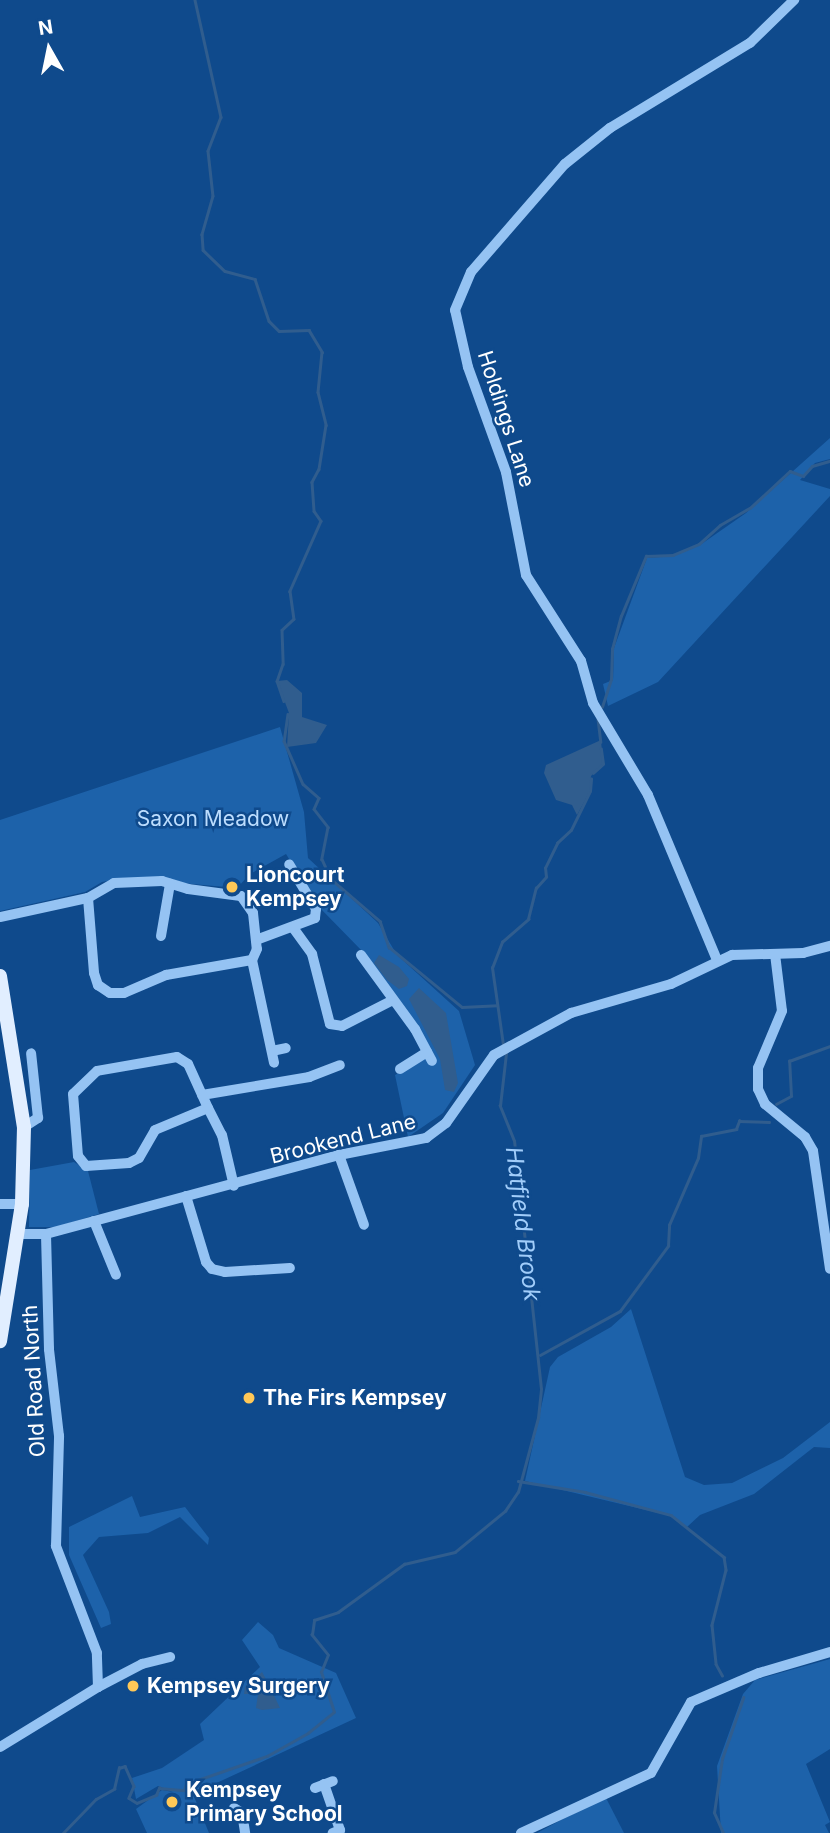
<!DOCTYPE html>
<html>
<head>
<meta charset="utf-8">
<style>
  body { margin:0 }
  #map { position:relative; width:830px; height:1833px; overflow:hidden; background:#0f4a8c; font-family:Inter,sans-serif }
  div>[style] { position:absolute }
  [style*='--x'] { left:calc(var(--x)*1px); top:calc(var(--y)*1px); width:calc(var(--w)*1px); rotate:calc(var(--a)*1deg) }
  .green>* { inset:0; background:#1d62aa }
  .water>* { inset:0; background:#305d8e }
  .stream>* { height:2.5px; margin:-1.25px; padding:0 1.25px; transform-origin:1.25px; border-radius:1.25px; background:#305d8e }
  .minor>* { height:10px; margin:-5px; padding:0 5px; transform-origin:5px; border-radius:5px; background:#95c3f3 }
  .major>* { height:14px; margin:-7px; padding:0 7px; transform-origin:7px; border-radius:7px; background:#e1eeff }
  .dots>* { width:19px; height:19px; translate:-50% -50%; box-sizing:border-box; border:4px solid #0f4a8c; border-radius:50% }
  span { translate:-50% -50%; white-space:nowrap; text-align:center; line-height:1.15; -webkit-text-stroke:5px #0f4a8c; paint-order:stroke }
  .street-label { font-size:21px; color:#fff }
  .park-label { font-size:21px; color:#bcddfe }
  .poi-label { font-size:21px; color:#fff; font-weight:700 }
  .left { translate:0 -50%; text-align:left }
  .water-label { font-size:23px; color:#a1cdfa; font-style:italic }
  .north { position:absolute; left:14px; top:14px; width:70px; height:70px; -webkit-text-stroke:5px #0f4a8c; paint-order:stroke; rotate:351deg; font-size:19px; font-weight:700; line-height:28px; text-align:center; color:#fff }
  .north::after { content:''; display:block; margin:auto; width:24px; height:32px; background:#fff; clip-path:polygon(50% 0,100% 100%,50% 72%,0 100%) }
</style>
</head>
<body>
<div id="map">
  <div class="green">
    <i style="clip-path:polygon(830px 438px,830px 459px,815px 463px,800px 480px,830px 489px,830px 496px,658px 682px,608px 706px,603px 684px,613px 680px,614px 648px,647px 558px,674px 556px,700px 545px,746px 513px)"></i>
    <i style="clip-path:polygon(280px 727px,304px 812px,308px 858px,378px 923px,397px 955px,459px 1011px,475px 1065px,443px 1113px,408px 1137px,395px 1075px,430px 1055px,364px 953px,319px 907px,286px 854px,250px 874px,237px 888px,124px 878px,102px 882px,85px 892px,0 911px,0 820px)"></i>
    <i style="clip-path:polygon(74px 1162px,88px 1171px,99px 1214px,56px 1227px,29px 1227px,30px 1170px)"></i>
    <i style="clip-path:polygon(631px 1309px,685px 1477px,704px 1485px,732px 1483px,783px 1458px,830px 1422px,830px 1448px,814px 1447px,754px 1494px,700px 1515px,687px 1527px,671px 1516px,525px 1481px,550px 1367px,558px 1357px,611px 1327px)"></i>
    <i style="clip-path:polygon(132px 1496px,140px 1517px,185px 1507px,209px 1538px,208px 1545px,180px 1517px,148px 1533px,99px 1537px,83px 1555px,109px 1612px,111px 1624px,101px 1628px,69px 1555px,69px 1527px)"></i>
    <i style="clip-path:polygon(258px 1622px,273px 1635px,279px 1648px,336px 1673px,356px 1718px,193px 1794px,209px 1833px,147px 1833px,136px 1809px,162px 1790px,173px 1792px,158px 1786px,136px 1799px,132px 1778px,162px 1768px,204px 1740px,200px 1724px,260px 1667px,242px 1640px)"></i>
    <i style="clip-path:polygon(830px 1659px,830px 1749px,806px 1764px,830px 1822px,825px 1825px,829px 1833px,721px 1833px,717px 1766px,743px 1694px,755px 1680px)"></i>
    <i style="clip-path:polygon(606px 1798px,624px 1833px,537px 1833px,561px 1820px)"></i>
  </div>
  <div class="water">
    <i style="clip-path:polygon(287px 680px,302px 693px,302px 717px,327px 725px,316px 743px,287px 747px,289px 713px,277px 681px)"></i>
    <i style="clip-path:polygon(601px 740px,603px 764px,591px 776px,590px 791px,577px 815px,572px 805px,556px 800px,544px 773px,546px 765px)"></i>
    <i style="clip-path:polygon(379px 955px,399px 967px,409px 979px,407px 986px,399px 989px,387px 980px,374px 963px)"></i>
    <i style="clip-path:polygon(419px 988px,446px 1013px,458px 1083px,454px 1092px,445px 1090px,440px 1059px,409px 999px)"></i>
    <i style="clip-path:polygon(262px 1672px,268px 1683px,280px 1708px,262px 1710px,256px 1708px,258px 1694px,244px 1694px,245px 1687px)"></i>
  </div>
  <div class="stream">
    <i style="--x:195;--y:0;--w:120;--a:77.5"></i>
    <i style="--x:221;--y:117;--w:36;--a:111"></i>
    <i style="--x:208;--y:151;--w:45;--a:83.7"></i>
    <i style="--x:213;--y:196;--w:40;--a:106"></i>
    <i style="--x:202;--y:234;--w:16;--a:86"></i>
    <i style="--x:203;--y:250;--w:30;--a:44"></i>
    <i style="--x:225;--y:271;--w:31;--a:15"></i>
    <i style="--x:255;--y:279;--w:44;--a:71.6"></i>
    <i style="--x:269;--y:321;--w:14;--a:45"></i>
    <i style="--x:279;--y:331;--w:30;--a:-2"></i>
    <i style="--x:309;--y:330;--w:26;--a:59"></i>
    <i style="--x:322;--y:352;--w:40;--a:95.7"></i>
    <i style="--x:318;--y:392;--w:34;--a:76"></i>
    <i style="--x:326;--y:425;--w:45;--a:99"></i>
    <i style="--x:319;--y:469;--w:15;--a:118"></i>
    <i style="--x:312;--y:482;--w:29;--a:86"></i>
    <i style="--x:314;--y:511;--w:12;--a:55"></i>
    <i style="--x:321;--y:521;--w:77;--a:113.9"></i>
    <i style="--x:290;--y:591;--w:28;--a:82"></i>
    <i style="--x:294;--y:619;--w:16;--a:137"></i>
    <i style="--x:282;--y:630;--w:34;--a:88"></i>
    <i style="--x:283;--y:664;--w:18;--a:109"></i>
    <i style="--x:277;--y:681;--w:21;--a:71"></i>
    <i style="--x:602;--y:707;--w:29;--a:-72"></i>
    <i style="--x:611;--y:679;--w:30;--a:-88"></i>
    <i style="--x:612;--y:649;--w:34;--a:-75"></i>
    <i style="--x:621;--y:616;--w:65;--a:-67.4"></i>
    <i style="--x:646;--y:556;--w:27;--a:-2"></i>
    <i style="--x:673;--y:555;--w:28;--a:-23"></i>
    <i style="--x:699;--y:544;--w:28;--a:-42"></i>
    <i style="--x:720;--y:525;--w:34;--a:-30"></i>
    <i style="--x:750;--y:508;--w:54;--a:-42.8"></i>
    <i style="--x:790;--y:471;--w:14;--a:21"></i>
    <i style="--x:803;--y:476;--w:13;--a:-48"></i>
    <i style="--x:812;--y:466;--w:19;--a:-16"></i>
    <i style="--x:288;--y:714;--w:27;--a:98"></i>
    <i style="--x:284;--y:741;--w:47;--a:66.2"></i>
    <i style="--x:303;--y:784;--w:21;--a:41"></i>
    <i style="--x:319;--y:798;--w:12;--a:114"></i>
    <i style="--x:314;--y:809;--w:23;--a:52"></i>
    <i style="--x:328;--y:827;--w:33;--a:101"></i>
    <i style="--x:322;--y:859;--w:22;--a:66"></i>
    <i style="--x:331;--y:879;--w:65;--a:40.6"></i>
    <i style="--x:380;--y:921;--w:28;--a:71"></i>
    <i style="--x:389;--y:947;--w:94;--a:39.4"></i>
    <i style="--x:462;--y:1007;--w:35;--a:-3"></i>
    <i style="--x:598;--y:719;--w:23;--a:83"></i>
    <i style="--x:593;--y:773;--w:13;--a:-42"></i>
    <i style="--x:603;--y:764;--w:15;--a:-98"></i>
    <i style="--x:503;--y:1045;--w:78;--a:-98.1"></i>
    <i style="--x:492;--y:968;--w:28;--a:-69"></i>
    <i style="--x:502;--y:942;--w:35;--a:-41"></i>
    <i style="--x:528;--y:919;--w:32;--a:-76"></i>
    <i style="--x:536;--y:888;--w:15;--a:-48"></i>
    <i style="--x:546;--y:877;--w:9;--a:-96"></i>
    <i style="--x:545;--y:868;--w:28;--a:-64"></i>
    <i style="--x:557;--y:843;--w:19;--a:-43"></i>
    <i style="--x:571;--y:830;--w:43;--a:-64"></i>
    <i style="--x:590;--y:791;--w:12;--a:-85"></i>
    <i style="--x:776;--y:1104;--w:17;--a:-28"></i>
    <i style="--x:791;--y:1096;--w:35;--a:-93"></i>
    <i style="--x:789;--y:1061;--w:44;--a:-20.1"></i>
    <i style="--x:540;--y:1355;--w:91;--a:-28.8"></i>
    <i style="--x:620;--y:1311;--w:81;--a:-53.6"></i>
    <i style="--x:668;--y:1246;--w:21;--a:-87"></i>
    <i style="--x:669;--y:1225;--w:73;--a:-66.6"></i>
    <i style="--x:698;--y:1158;--w:22;--a:-82"></i>
    <i style="--x:701;--y:1136;--w:36;--a:-11"></i>
    <i style="--x:736;--y:1129;--w:9;--a:-69"></i>
    <i style="--x:739;--y:1121;--w:30;--a:2"></i>
    <i style="--x:518;--y:1481;--w:68;--a:9.3"></i>
    <i style="--x:585;--y:1492;--w:89;--a:15"></i>
    <i style="--x:671;--y:1515;--w:68;--a:38.4"></i>
    <i style="--x:724;--y:1557;--w:13;--a:81"></i>
    <i style="--x:726;--y:1570;--w:57;--a:104.3"></i>
    <i style="--x:712;--y:1625;--w:39;--a:84"></i>
    <i style="--x:716;--y:1664;--w:13;--a:61"></i>
    <i style="--x:63;--y:1833;--w:47;--a:-45.9"></i>
    <i style="--x:96;--y:1799;--w:21;--a:-29"></i>
    <i style="--x:114;--y:1789;--w:22;--a:-77"></i>
    <i style="--x:119;--y:1768;--w:6;--a:-18"></i>
    <i style="--x:125;--y:1766;--w:22;--a:66"></i>
    <i style="--x:134;--y:1786;--w:13;--a:113"></i>
    <i style="--x:129;--y:1798;--w:9;--a:32"></i>
    <i style="--x:137;--y:1803;--w:21;--a:-23"></i>
    <i style="--x:156;--y:1795;--w:8;--a:-67"></i>
    <i style="--x:159;--y:1788;--w:25;--a:5"></i>
    <i style="--x:184;--y:1790;--w:6;--a:-72"></i>
    <i style="--x:186;--y:1784;--w:86;--a:-19.1"></i>
    <i style="--x:267;--y:1756;--w:47;--a:-29.3"></i>
    <i style="--x:308;--y:1733;--w:33;--a:-39"></i>
    <i style="--x:334;--y:1712;--w:42;--a:-108"></i>
    <i style="--x:321;--y:1672;--w:18;--a:-68"></i>
    <i style="--x:328;--y:1655;--w:26;--a:-129"></i>
    <i style="--x:312;--y:1635;--w:15;--a:-82"></i>
    <i style="--x:314;--y:1620;--w:25;--a:-18"></i>
    <i style="--x:338;--y:1612;--w:82;--a:-36"></i>
    <i style="--x:404;--y:1564;--w:52;--a:-13.2"></i>
    <i style="--x:455;--y:1552;--w:65;--a:-39.4"></i>
    <i style="--x:505;--y:1511;--w:23;--a:-56"></i>
    <i style="--x:518;--y:1492;--w:77;--a:-74.9"></i>
    <i style="--x:538;--y:1418;--w:29;--a:-84"></i>
    <i style="--x:541;--y:1389;--w:249;--a:-96.2"></i>
    <i style="--x:514;--y:1141;--w:38;--a:-112"></i>
    <i style="--x:500;--y:1106;--w:53;--a:-83.5"></i>
    <i style="--x:723;--y:1833;--w:22;--a:-114"></i>
    <i style="--x:714;--y:1813;--w:55;--a:-81.6"></i>
    <i style="--x:722;--y:1759;--w:65;--a:-71"></i>
  </div>
  <div class="minor">
    <i style="--x:88;--y:898;--w:75;--a:85.4"></i>
    <i style="--x:94;--y:973;--w:13;--a:72"></i>
    <i style="--x:98;--y:985;--w:14;--a:34"></i>
    <i style="--x:110;--y:993;--w:14;--a:0"></i>
    <i style="--x:124;--y:993;--w:46;--a:-23.2"></i>
    <i style="--x:166;--y:975;--w:87;--a:-9.9"></i>
    <i style="--x:0;--y:917;--w:90;--a:-12.2"></i>
    <i style="--x:88;--y:898;--w:30;--a:-30"></i>
    <i style="--x:114;--y:883;--w:48;--a:-2.4"></i>
    <i style="--x:162;--y:881;--w:27;--a:17"></i>
    <i style="--x:188;--y:889;--w:53;--a:7.5"></i>
    <i style="--x:241;--y:896;--w:21;--a:55"></i>
    <i style="--x:253;--y:913;--w:36;--a:84"></i>
    <i style="--x:257;--y:949;--w:12;--a:114"></i>
    <i style="--x:252;--y:960;--w:105;--a:77.9"></i>
    <i style="--x:294;--y:929;--w:31;--a:54"></i>
    <i style="--x:312;--y:954;--w:72;--a:75.6"></i>
    <i style="--x:330;--y:1024;--w:12;--a:9"></i>
    <i style="--x:342;--y:1026;--w:57;--a:-27"></i>
    <i style="--x:161;--y:936;--w:53;--a:-80.2"></i>
    <i style="--x:256;--y:940;--w:63;--a:-20.4"></i>
    <i style="--x:315;--y:918;--w:9;--a:-84"></i>
    <i style="--x:316;--y:909;--w:52;--a:-121"></i>
    <i style="--x:775;--y:954;--w:57;--a:83"></i>
    <i style="--x:782;--y:1011;--w:62;--a:112.8"></i>
    <i style="--x:758;--y:1068;--w:21;--a:90"></i>
    <i style="--x:758;--y:1089;--w:17;--a:65"></i>
    <i style="--x:765;--y:1104;--w:52;--a:39.5"></i>
    <i style="--x:805;--y:1137;--w:16;--a:60"></i>
    <i style="--x:813;--y:1151;--w:119;--a:81.8"></i>
    <i style="--x:361;--y:955;--w:92;--a:53.9"></i>
    <i style="--x:415;--y:1029;--w:36;--a:62"></i>
    <i style="--x:717;--y:960;--w:179;--a:-112.7"></i>
    <i style="--x:648;--y:795;--w:107;--a:-120.9"></i>
    <i style="--x:593;--y:703;--w:44;--a:-105.9"></i>
    <i style="--x:581;--y:661;--w:102;--a:-122.6"></i>
    <i style="--x:526;--y:575;--w:105;--a:-101"></i>
    <i style="--x:506;--y:472;--w:112;--a:-109.9"></i>
    <i style="--x:468;--y:367;--w:58;--a:-102.8"></i>
    <i style="--x:455;--y:310;--w:41;--a:-67.2"></i>
    <i style="--x:471;--y:272;--w:143;--a:-49"></i>
    <i style="--x:565;--y:164;--w:58;--a:-38.7"></i>
    <i style="--x:610;--y:128;--w:164;--a:-31.3"></i>
    <i style="--x:750;--y:43;--w:62;--a:-44.3"></i>
    <i style="--x:272;--y:1051;--w:14;--a:-12"></i>
    <i style="--x:400;--y:1069;--w:32;--a:-32"></i>
    <i style="--x:202;--y:1095;--w:109;--a:-9.5"></i>
    <i style="--x:309;--y:1077;--w:33;--a:-21"></i>
    <i style="--x:208;--y:1108;--w:48;--a:-114.4"></i>
    <i style="--x:188;--y:1064;--w:13;--a:-148"></i>
    <i style="--x:177;--y:1057;--w:81;--a:170.1"></i>
    <i style="--x:97;--y:1071;--w:33;--a:136"></i>
    <i style="--x:73;--y:1094;--w:62;--a:85.4"></i>
    <i style="--x:78;--y:1156;--w:13;--a:51"></i>
    <i style="--x:86;--y:1166;--w:43;--a:-4"></i>
    <i style="--x:129;--y:1163;--w:11;--a:-27"></i>
    <i style="--x:139;--y:1158;--w:32;--a:-60"></i>
    <i style="--x:155;--y:1130;--w:57;--a:-22.5"></i>
    <i style="--x:208;--y:1108;--w:30;--a:63"></i>
    <i style="--x:222;--y:1135;--w:52;--a:76.8"></i>
    <i style="--x:24;--y:1127;--w:17;--a:-33"></i>
    <i style="--x:38;--y:1118;--w:65;--a:-96.1"></i>
    <i style="--x:339;--y:1155;--w:74;--a:70.3"></i>
    <i style="--x:186;--y:1196;--w:69;--a:73.1"></i>
    <i style="--x:206;--y:1262;--w:9;--a:49"></i>
    <i style="--x:212;--y:1269;--w:13;--a:13"></i>
    <i style="--x:225;--y:1272;--w:65;--a:-3.5"></i>
    <i style="--x:0;--y:1204;--w:22;--a:0"></i>
    <i style="--x:94;--y:1221;--w:58;--a:67.8"></i>
    <i style="--x:18;--y:1234;--w:28;--a:0"></i>
    <i style="--x:46;--y:1234;--w:303;--a:-15.1"></i>
    <i style="--x:339;--y:1155;--w:89;--a:-11.1"></i>
    <i style="--x:426;--y:1138;--w:25;--a:-37"></i>
    <i style="--x:446;--y:1123;--w:83;--a:-54.8"></i>
    <i style="--x:494;--y:1055;--w:88;--a:-28.6"></i>
    <i style="--x:571;--y:1013;--w:104;--a:-16.2"></i>
    <i style="--x:671;--y:984;--w:68;--a:-25.4"></i>
    <i style="--x:732;--y:955;--w:71;--a:-1.6"></i>
    <i style="--x:803;--y:953;--w:28;--a:-15"></i>
    <i style="--x:98;--y:1687;--w:50;--a:-27.6"></i>
    <i style="--x:142;--y:1664;--w:29;--a:-14"></i>
    <i style="--x:0;--y:1747;--w:115;--a:-31.5"></i>
    <i style="--x:98;--y:1687;--w:34;--a:-92"></i>
    <i style="--x:97;--y:1653;--w:115;--a:-111"></i>
    <i style="--x:56;--y:1546;--w:110;--a:-88.4"></i>
    <i style="--x:59;--y:1436;--w:88;--a:-96.6"></i>
    <i style="--x:49;--y:1349;--w:115;--a:-91.5"></i>
    <i style="--x:324;--y:1784;--w:49;--a:70.8"></i>
    <i style="--x:340;--y:1830;--w:8;--a:157"></i>
    <i style="--x:315;--y:1788;--w:19;--a:-21"></i>
    <i style="--x:234;--y:1808;--w:9;--a:32"></i>
    <i style="--x:242;--y:1813;--w:20;--a:81"></i>
    <i style="--x:521;--y:1833;--w:143;--a:-24.8"></i>
    <i style="--x:651;--y:1773;--w:81;--a:-60.6"></i>
    <i style="--x:691;--y:1702;--w:74;--a:-23.1"></i>
    <i style="--x:759;--y:1673;--w:74;--a:-16.5"></i>
  </div>
  <div class="major">
    <i style="--x:0;--y:976;--w:153;--a:81"></i>
    <i style="--x:24;--y:1127;--w:77;--a:91.5"></i>
    <i style="--x:22;--y:1204;--w:139;--a:99.1"></i>
  </div>
  <div class="dots">
    <i style="left:232px;top:887px;background:#ffc857"></i>
    <i style="left:249px;top:1398px;background:#ffc857"></i>
    <i style="left:133px;top:1686px;background:#ffc857"></i>
    <i style="left:172px;top:1802px;background:#ffc857"></i>
  </div>
  <div class="street-label">
    <span style="left:506px;top:419px;rotate:72deg">Holdings Lane</span>
    <span style="left:343px;top:1139px;rotate:-14deg">Brookend Lane</span>
    <span style="left:34px;top:1381px;rotate:-93deg">Old Road North</span>
  </div>
  <div class="park-label">
    <span style="left:213px;top:819px">Saxon Meadow</span>
  </div>
  <div class="poi-label">
    <span class="left" style="left:246px;top:887px">Lioncourt<br>Kempsey</span>
    <span class="left" style="left:263px;top:1398px">The Firs Kempsey</span>
    <span class="left" style="left:147px;top:1686px">Kempsey Surgery</span>
    <span class="left" style="left:186px;top:1802px">Kempsey<br>Primary School</span>
  </div>
  <div class="water-label">
    <span style="left:523px;top:1224px;rotate:83deg">Hatfield Brook</span>
  </div>
  <div class="north">N</div>
</div>
</body>
</html>
